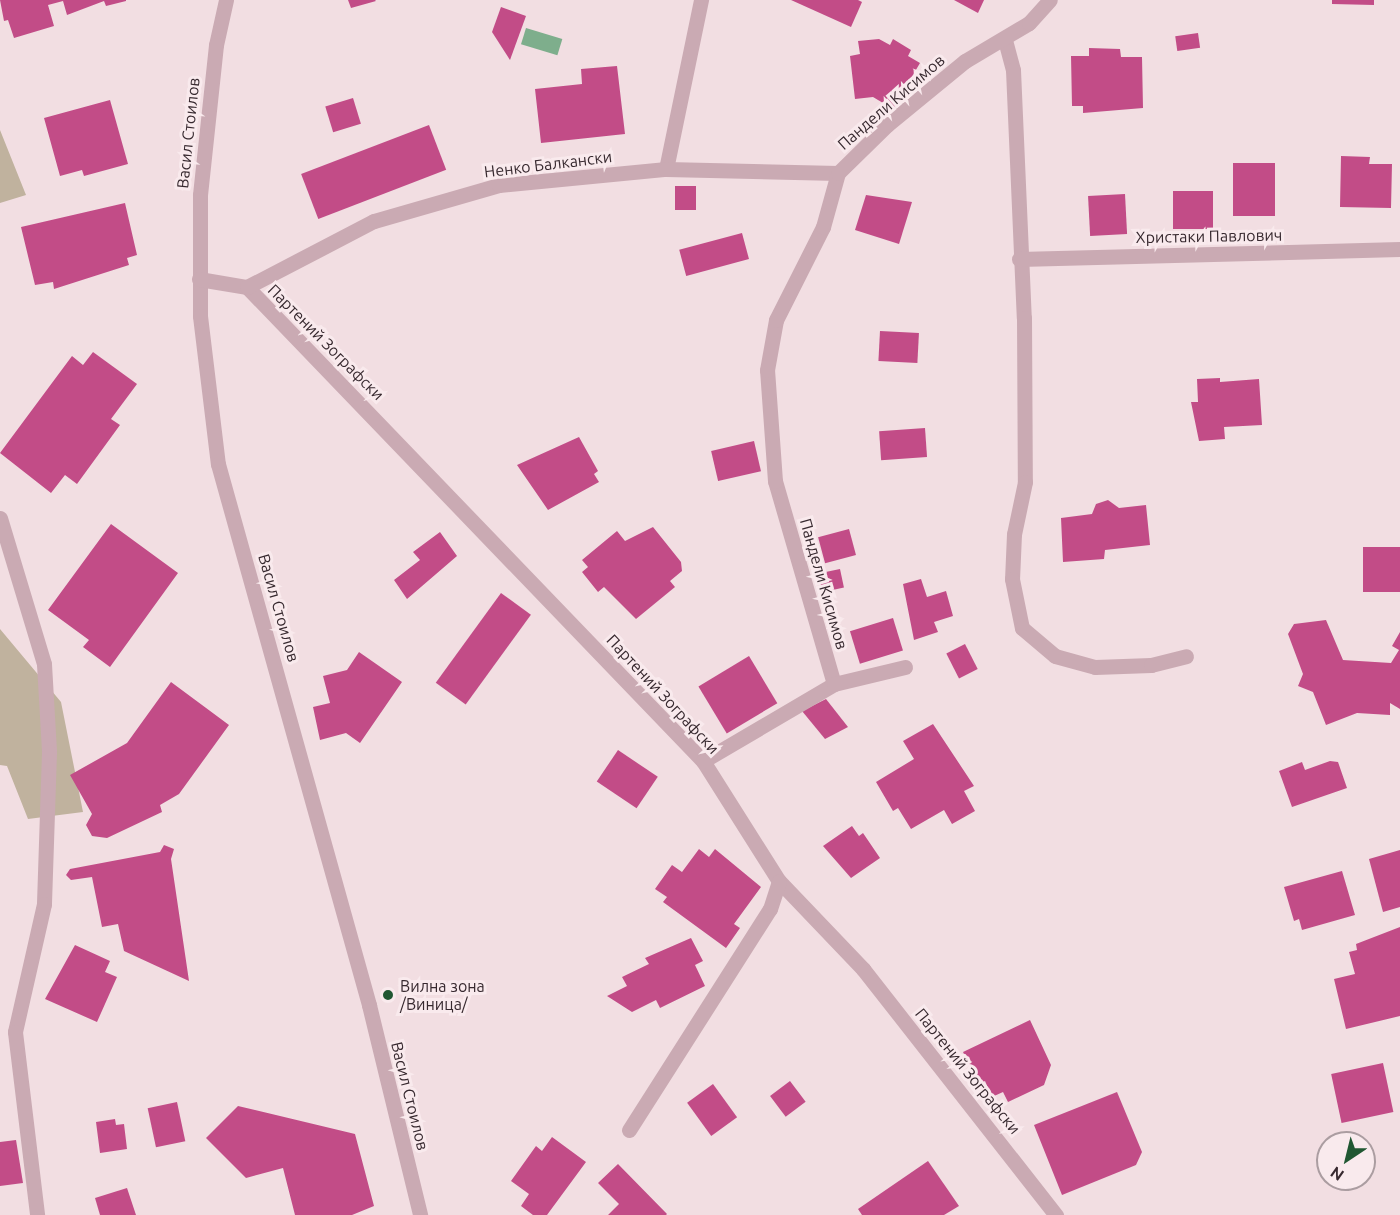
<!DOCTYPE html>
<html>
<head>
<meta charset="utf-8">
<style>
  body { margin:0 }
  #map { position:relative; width:1400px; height:1215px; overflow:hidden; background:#f2dee2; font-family:Ubuntu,sans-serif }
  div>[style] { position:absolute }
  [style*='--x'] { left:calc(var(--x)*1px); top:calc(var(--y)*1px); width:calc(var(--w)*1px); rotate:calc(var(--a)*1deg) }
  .green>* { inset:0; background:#c0b29e }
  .water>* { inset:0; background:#7eae8c; transform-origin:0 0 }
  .building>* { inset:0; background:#c24c87; transform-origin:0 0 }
  .minor>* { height:15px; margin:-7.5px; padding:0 7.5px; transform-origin:7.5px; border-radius:7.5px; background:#caaab3 }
  .dots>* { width:16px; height:16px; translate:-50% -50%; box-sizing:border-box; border:3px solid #f9eaed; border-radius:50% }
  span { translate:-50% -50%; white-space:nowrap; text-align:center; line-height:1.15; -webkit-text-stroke:6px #f9eaed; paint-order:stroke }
  .street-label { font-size:16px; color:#37292f }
  .poi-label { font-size:16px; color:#37292f }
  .left { translate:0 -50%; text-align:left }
  .north { position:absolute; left:1316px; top:1131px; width:60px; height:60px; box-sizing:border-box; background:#f9eaed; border:2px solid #ab9da1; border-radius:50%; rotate:215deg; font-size:16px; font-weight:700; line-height:24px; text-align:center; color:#37292f }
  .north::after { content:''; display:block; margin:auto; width:21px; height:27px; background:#205732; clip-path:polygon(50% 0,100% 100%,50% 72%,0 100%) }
</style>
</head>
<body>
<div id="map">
  <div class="green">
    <i style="clip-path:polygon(0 130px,26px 195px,0 203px)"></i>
    <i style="clip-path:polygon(0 629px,61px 702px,83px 812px,28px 819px,7px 766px,0 765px)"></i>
  </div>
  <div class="water">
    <i style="left:526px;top:28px;width:38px;height:17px;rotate:17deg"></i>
  </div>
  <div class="building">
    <i style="clip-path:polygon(0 0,126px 0,126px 1px,106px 6px,104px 1px,67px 15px,63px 1px,48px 5px,54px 26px,14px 38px,8px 20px,4px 21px)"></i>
    <i style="clip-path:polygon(348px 0,375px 0,376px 1px,351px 8px)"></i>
    <i style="clip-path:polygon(791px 0,858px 0,862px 2px,851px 27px)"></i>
    <i style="clip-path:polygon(954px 0,984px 0,978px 13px)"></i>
    <i style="clip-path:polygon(1332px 0,1374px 0,1374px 5px,1332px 4px)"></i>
    <i style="clip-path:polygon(501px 7px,526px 16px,510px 60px,492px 32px)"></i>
    <i style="left:1198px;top:33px;width:15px;height:23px;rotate:82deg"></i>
    <i style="clip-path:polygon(879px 39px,890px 45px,893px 39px,911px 50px,908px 56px,920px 63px,893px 109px,873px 97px,855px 99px,850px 56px,860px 54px,858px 41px)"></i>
    <i style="clip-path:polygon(1089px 48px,1120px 49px,1121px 57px,1142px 57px,1143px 108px,1083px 113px,1083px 106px,1072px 106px,1071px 56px,1089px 56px)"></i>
    <i style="clip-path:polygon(617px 66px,625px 134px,541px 143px,535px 89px,582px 84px,581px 69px)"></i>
    <i style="left:353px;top:98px;width:27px;height:29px;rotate:73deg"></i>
    <i style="clip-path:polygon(110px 100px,128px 164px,84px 176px,82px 170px,60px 176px,44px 118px)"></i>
    <i style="left:429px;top:125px;width:48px;height:137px;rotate:69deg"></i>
    <i style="clip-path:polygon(1341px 156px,1370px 157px,1369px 164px,1392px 164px,1391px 208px,1340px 207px)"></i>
    <i style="left:1233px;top:163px;width:42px;height:53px"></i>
    <i style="left:675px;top:186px;width:21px;height:24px"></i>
    <i style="left:1173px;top:191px;width:40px;height:38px"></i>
    <i style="left:1125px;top:194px;width:40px;height:37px;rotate:87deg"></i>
    <i style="clip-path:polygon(866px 195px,912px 202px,899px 244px,855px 230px)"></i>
    <i style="clip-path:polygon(125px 203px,137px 255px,127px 258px,129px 265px,54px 289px,53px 282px,35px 285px,21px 227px)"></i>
    <i style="left:742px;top:233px;width:27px;height:65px;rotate:75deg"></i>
    <i style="left:880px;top:331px;width:39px;height:30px;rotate:3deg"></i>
    <i style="clip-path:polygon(93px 352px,137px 384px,111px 419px,120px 425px,77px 484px,65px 475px,51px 493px,0 453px,72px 356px,83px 365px)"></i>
    <i style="clip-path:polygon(1220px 378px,1220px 382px,1259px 379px,1262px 425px,1224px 427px,1225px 439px,1199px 441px,1191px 402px,1198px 402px,1197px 379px)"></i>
    <i style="left:925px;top:428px;width:29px;height:46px;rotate:86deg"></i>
    <i style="clip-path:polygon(579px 437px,598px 471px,594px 474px,599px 482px,548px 510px,517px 465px)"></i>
    <i style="left:754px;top:441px;width:31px;height:44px;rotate:77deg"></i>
    <i style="clip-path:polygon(1108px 500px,1119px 508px,1146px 505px,1150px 545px,1105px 550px,1104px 559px,1063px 562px,1061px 518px,1092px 514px,1096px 504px)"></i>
    <i style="clip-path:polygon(111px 524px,178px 573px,110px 667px,83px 647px,89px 640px,48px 610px)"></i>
    <i style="clip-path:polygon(653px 527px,681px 562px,682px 571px,670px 581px,675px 587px,636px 619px,604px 587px,598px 592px,582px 572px,588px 567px,582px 560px,617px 531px,625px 541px)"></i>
    <i style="left:849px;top:529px;width:27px;height:32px;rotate:75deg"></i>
    <i style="clip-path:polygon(440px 532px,457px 556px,407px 599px,394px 580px,420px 560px,413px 552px)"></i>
    <i style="left:1363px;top:547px;width:37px;height:45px"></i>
    <i style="left:840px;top:569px;width:19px;height:22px;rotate:78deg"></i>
    <i style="clip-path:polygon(921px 579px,927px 597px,946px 591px,953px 616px,934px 622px,938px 632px,914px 640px,903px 584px)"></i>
    <i style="left:501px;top:593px;width:37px;height:111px;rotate:36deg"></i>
    <i style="left:893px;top:618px;width:34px;height:45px;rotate:73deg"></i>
    <i style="clip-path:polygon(1326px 620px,1343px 660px,1391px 663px,1399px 650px,1392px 646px,1400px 632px,1400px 709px,1390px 703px,1390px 715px,1357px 713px,1326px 725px,1313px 692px,1298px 686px,1303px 674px,1288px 634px,1294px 624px)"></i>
    <i style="left:965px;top:644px;width:28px;height:21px;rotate:63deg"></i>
    <i style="clip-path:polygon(359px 652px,402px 682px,360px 743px,346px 733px,320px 740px,313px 707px,330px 703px,323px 676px,347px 670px)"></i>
    <i style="left:749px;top:656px;width:55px;height:59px;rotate:59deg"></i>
    <i style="clip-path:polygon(171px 682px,229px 725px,179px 794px,160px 805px,162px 812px,107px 838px,92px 836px,86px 825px,92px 814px,70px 775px,127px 743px)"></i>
    <i style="clip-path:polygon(826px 699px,848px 727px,825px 739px,802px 711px)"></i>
    <i style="clip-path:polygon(933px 724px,974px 786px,964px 791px,975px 811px,952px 824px,944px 810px,911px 829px,898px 808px,893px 811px,876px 782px,914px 759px,903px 741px)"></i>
    <i style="left:618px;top:750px;width:48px;height:38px;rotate:34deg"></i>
    <i style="clip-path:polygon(1330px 761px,1338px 762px,1347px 788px,1292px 807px,1279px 771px,1302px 762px,1305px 770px)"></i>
    <i style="clip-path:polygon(852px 826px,859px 836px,863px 833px,880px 858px,851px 878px,823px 846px)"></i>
    <i style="clip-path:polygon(164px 845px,174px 849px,171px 859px,189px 981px,124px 951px,118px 924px,102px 927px,92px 877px,71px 880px,66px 875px,70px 869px,160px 852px)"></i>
    <i style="clip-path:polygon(699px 849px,709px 857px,715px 849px,761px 887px,734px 924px,740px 928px,726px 948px,663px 902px,667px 897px,655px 889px,672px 865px,682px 872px)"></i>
    <i style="clip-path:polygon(1400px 850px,1400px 907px,1383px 912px,1369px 859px)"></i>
    <i style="clip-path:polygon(1342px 871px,1355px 915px,1302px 930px,1299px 919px,1294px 921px,1284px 887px)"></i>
    <i style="clip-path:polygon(1400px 927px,1400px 1016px,1346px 1029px,1334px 979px,1355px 974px,1349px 952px,1357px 950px,1356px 944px)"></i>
    <i style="clip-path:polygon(691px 938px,703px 961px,695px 965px,705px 986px,660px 1008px,656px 1000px,632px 1012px,607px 996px,627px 986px,622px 977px,649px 964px,645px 958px)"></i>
    <i style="clip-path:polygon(75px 945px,110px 961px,105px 972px,117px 977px,97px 1022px,45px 999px)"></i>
    <i style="clip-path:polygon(1030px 1020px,1051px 1065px,1044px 1085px,1008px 1102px,1003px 1092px,992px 1097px,985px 1081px,979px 1084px,963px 1052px)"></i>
    <i style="left:1383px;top:1063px;width:50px;height:53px;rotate:78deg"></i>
    <i style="left:790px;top:1081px;width:26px;height:25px;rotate:53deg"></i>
    <i style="left:713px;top:1084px;width:41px;height:32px;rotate:54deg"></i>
    <i style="clip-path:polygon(1117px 1092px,1142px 1152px,1136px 1165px,1062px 1195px,1034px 1125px)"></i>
    <i style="left:177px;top:1102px;width:40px;height:30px;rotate:78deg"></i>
    <i style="clip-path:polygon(238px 1106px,355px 1134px,374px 1206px,352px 1215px,295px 1215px,283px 1168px,246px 1178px,206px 1138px)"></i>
    <i style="clip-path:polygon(115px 1119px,116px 1125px,124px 1124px,127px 1149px,100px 1153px,96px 1122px)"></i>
    <i style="clip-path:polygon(552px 1137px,586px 1162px,547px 1215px,533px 1215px,521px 1206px,529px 1194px,511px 1181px,536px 1146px,542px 1151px)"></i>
    <i style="clip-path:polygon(16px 1140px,23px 1183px,0 1186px,0 1142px)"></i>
    <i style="clip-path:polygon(928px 1161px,959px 1206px,944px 1215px,862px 1215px,858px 1209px)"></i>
    <i style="clip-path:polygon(618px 1164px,667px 1214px,666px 1215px,608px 1215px,619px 1204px,598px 1183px)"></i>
    <i style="clip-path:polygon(127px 1188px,136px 1215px,100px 1215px,95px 1198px)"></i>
  </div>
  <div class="minor">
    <i style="--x:226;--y:0;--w:46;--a:102.5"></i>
    <i style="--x:216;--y:45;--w:151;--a:96.1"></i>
    <i style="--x:200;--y:195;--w:121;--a:90"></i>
    <i style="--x:200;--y:316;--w:149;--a:83.1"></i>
    <i style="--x:218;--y:464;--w:562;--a:74.4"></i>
    <i style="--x:369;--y:1005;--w:216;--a:76.3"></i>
    <i style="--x:1005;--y:40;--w:31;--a:75"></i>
    <i style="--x:1013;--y:70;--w:248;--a:87.5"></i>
    <i style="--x:1024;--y:318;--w:164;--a:89.7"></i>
    <i style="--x:1025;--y:482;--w:53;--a:101.9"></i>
    <i style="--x:1014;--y:534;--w:45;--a:92.5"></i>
    <i style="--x:1012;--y:579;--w:50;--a:78.5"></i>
    <i style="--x:1022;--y:628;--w:43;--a:40.3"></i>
    <i style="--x:1055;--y:656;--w:41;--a:15.4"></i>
    <i style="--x:1095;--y:667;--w:56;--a:-2"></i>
    <i style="--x:1151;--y:665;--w:36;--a:-14"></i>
    <i style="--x:666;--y:169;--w:173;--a:-78.3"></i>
    <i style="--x:1019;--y:259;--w:381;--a:-1.5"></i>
    <i style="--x:199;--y:279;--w:49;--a:9.5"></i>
    <i style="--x:247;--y:287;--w:658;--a:46.11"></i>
    <i style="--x:703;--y:761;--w:142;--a:57.7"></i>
    <i style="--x:779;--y:881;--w:122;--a:46.3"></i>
    <i style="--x:863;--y:969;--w:313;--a:51.9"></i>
    <i style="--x:247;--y:287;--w:143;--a:-27.5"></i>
    <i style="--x:374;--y:221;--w:130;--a:-16.1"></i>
    <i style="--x:499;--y:185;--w:168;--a:-5.5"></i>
    <i style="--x:666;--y:169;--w:172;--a:1.3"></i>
    <i style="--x:0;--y:518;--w:152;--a:73.2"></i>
    <i style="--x:44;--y:664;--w:88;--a:86.7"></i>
    <i style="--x:49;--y:752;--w:152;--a:91.9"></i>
    <i style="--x:44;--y:904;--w:131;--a:102.8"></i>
    <i style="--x:15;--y:1032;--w:184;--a:83.1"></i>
    <i style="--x:834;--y:684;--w:211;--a:-106.2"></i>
    <i style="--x:775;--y:481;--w:111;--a:-94.1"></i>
    <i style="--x:767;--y:370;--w:51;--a:-79.8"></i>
    <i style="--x:776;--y:320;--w:104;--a:-63.2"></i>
    <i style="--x:823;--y:227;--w:56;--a:-74.5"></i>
    <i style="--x:838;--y:173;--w:69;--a:-44.4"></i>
    <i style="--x:887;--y:125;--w:101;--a:-39.4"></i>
    <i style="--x:965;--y:61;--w:74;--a:-30.7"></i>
    <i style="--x:1029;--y:23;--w:31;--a:-48"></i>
    <i style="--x:703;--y:761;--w:152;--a:-30.4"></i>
    <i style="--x:834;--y:684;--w:73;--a:-13.5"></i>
    <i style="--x:629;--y:1130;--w:262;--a:-57.5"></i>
    <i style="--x:770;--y:909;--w:29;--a:-72"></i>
  </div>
  <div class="dots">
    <i style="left:388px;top:995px;background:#205732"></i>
  </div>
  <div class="street-label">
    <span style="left:891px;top:102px;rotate:-41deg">Пандели Кисимов</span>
    <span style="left:188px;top:133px;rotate:-84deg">Васил Стоилов</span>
    <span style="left:548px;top:164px;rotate:-7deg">Ненко Балкански</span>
    <span style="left:1209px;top:236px;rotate:-1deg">Христаки Павлович</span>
    <span style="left:326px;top:342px;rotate:45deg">Партений Зографски</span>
    <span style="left:824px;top:584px;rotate:74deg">Пандели Кисимов</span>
    <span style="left:279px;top:608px;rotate:74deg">Васил Стоилов</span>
    <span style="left:663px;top:694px;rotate:47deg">Партений Зографски</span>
    <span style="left:968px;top:1071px;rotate:51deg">Партений Зографски</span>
    <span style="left:410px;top:1096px;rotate:76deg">Васил Стоилов</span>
  </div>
  <div class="poi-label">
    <span class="left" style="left:400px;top:995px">Вилна зона<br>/Виница/</span>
  </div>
  <div class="north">N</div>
</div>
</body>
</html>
